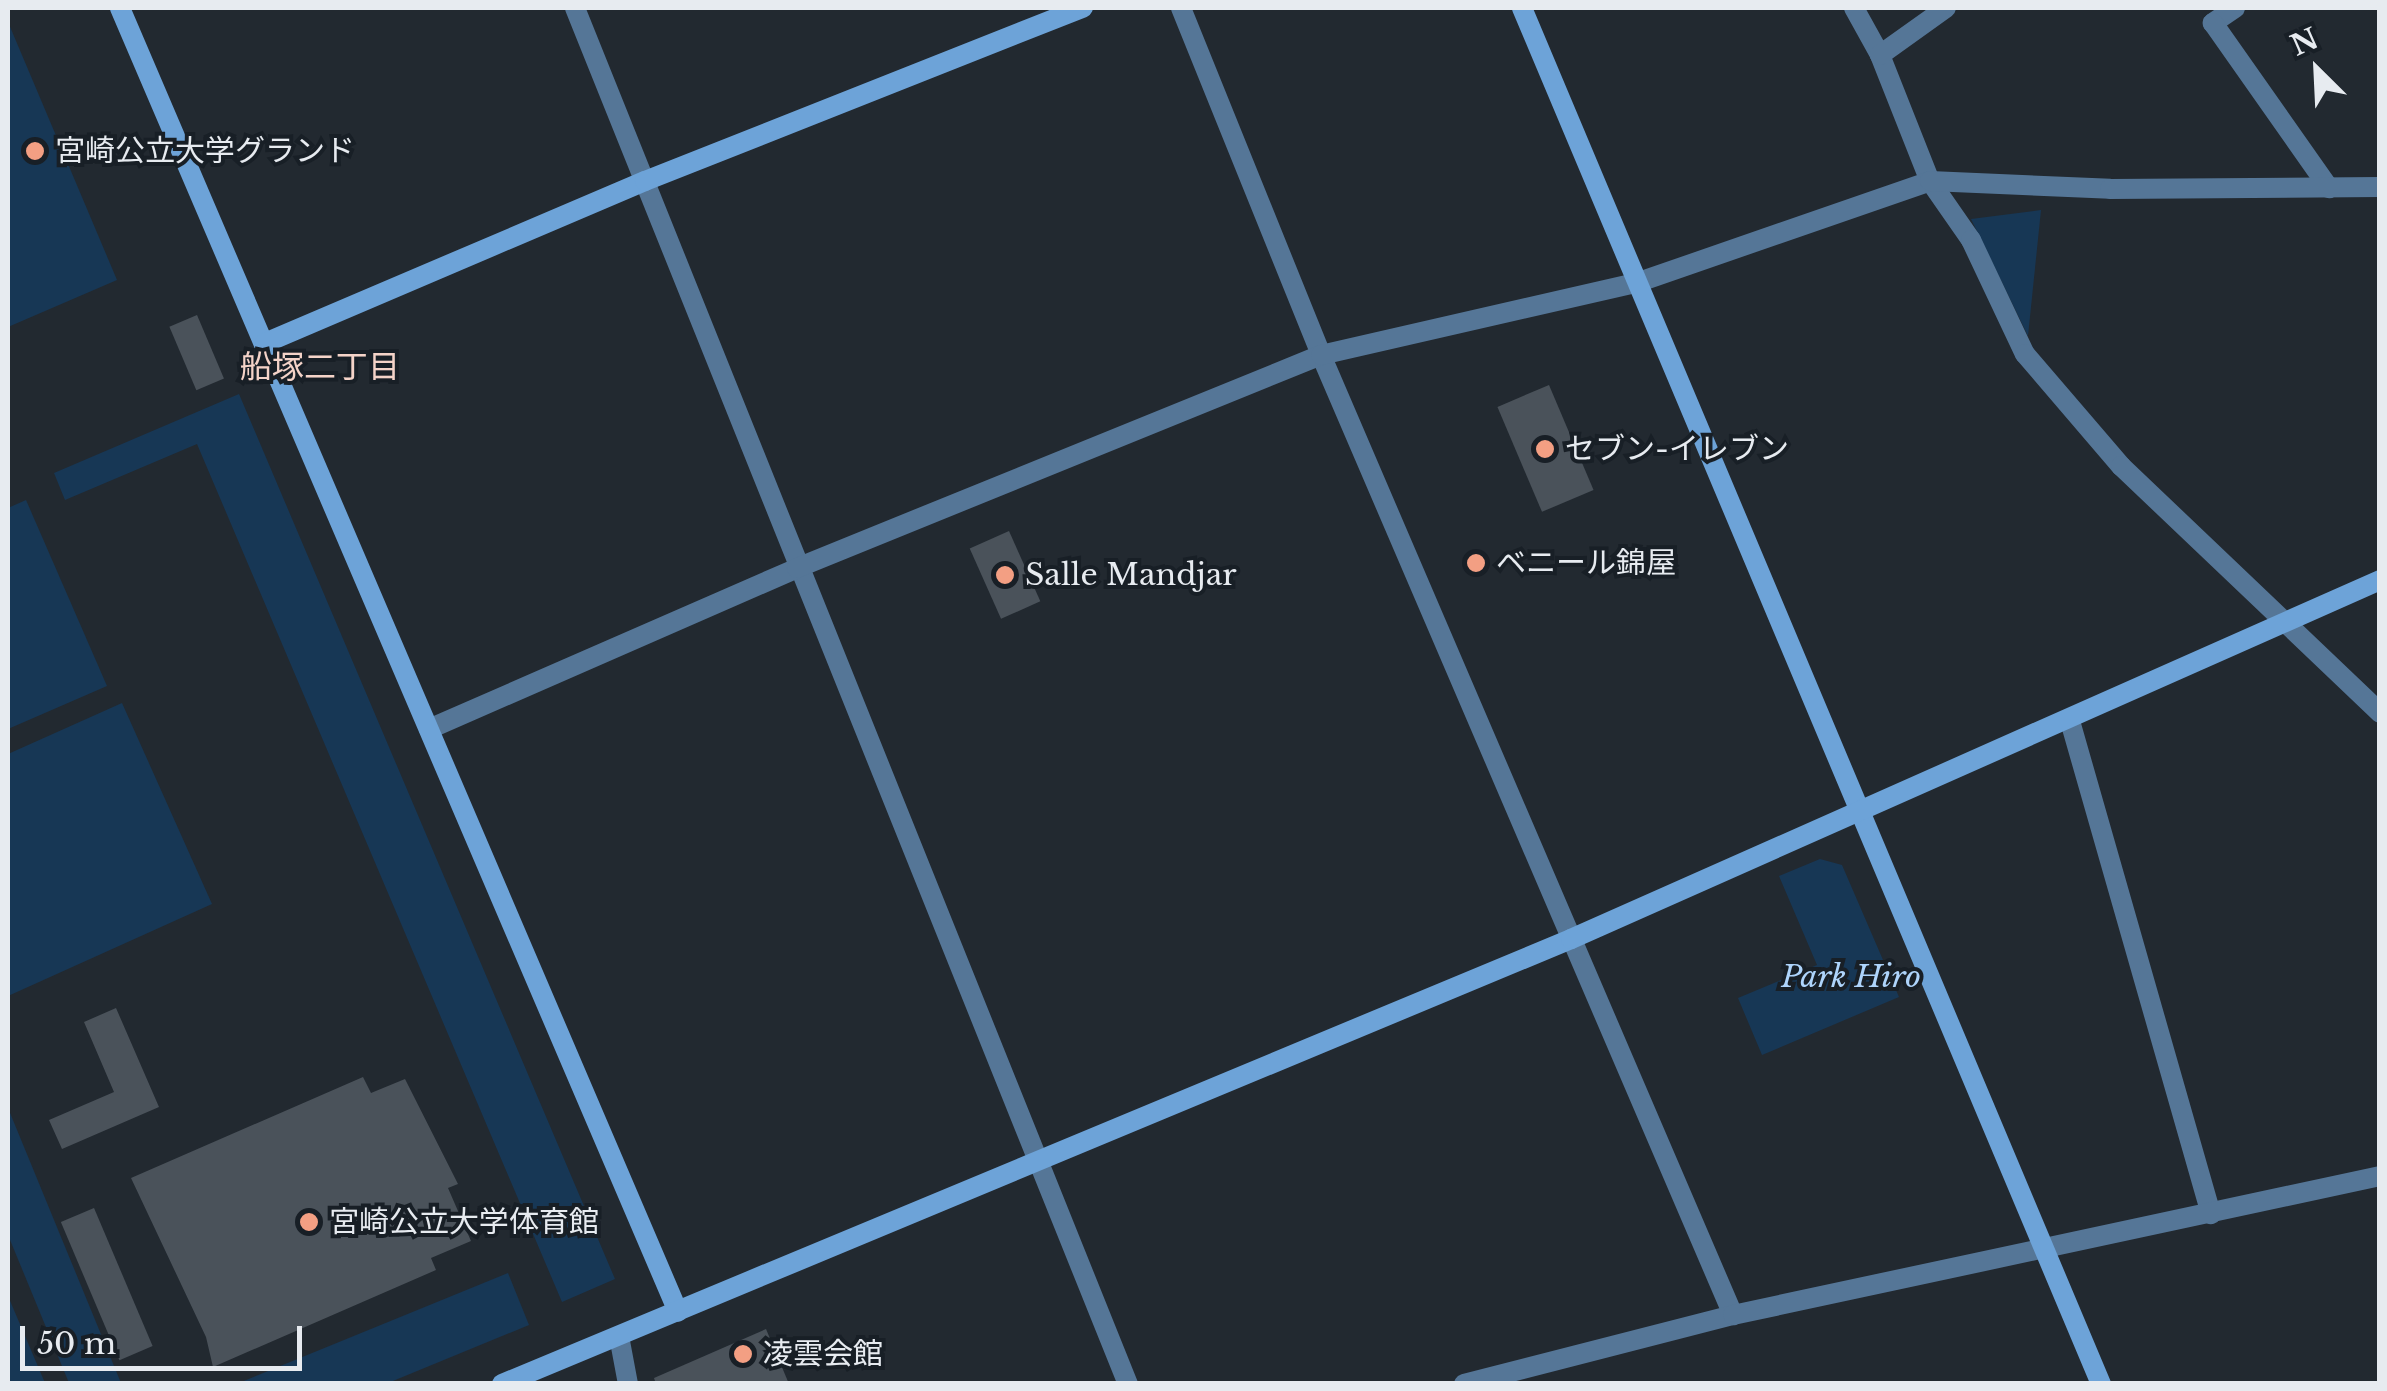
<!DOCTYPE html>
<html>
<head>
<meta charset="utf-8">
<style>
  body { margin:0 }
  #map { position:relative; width:2387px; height:1391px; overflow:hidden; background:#222930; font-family:"Libre Baskerville","Noto Sans JP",serif }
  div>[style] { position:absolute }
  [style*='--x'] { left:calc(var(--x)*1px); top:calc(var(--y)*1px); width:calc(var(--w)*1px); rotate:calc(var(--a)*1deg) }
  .green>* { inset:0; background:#173755 }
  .building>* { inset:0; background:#4a525a; transform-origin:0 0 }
  .street>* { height:20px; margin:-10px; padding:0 10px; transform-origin:10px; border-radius:10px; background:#557697 }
  .secondary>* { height:20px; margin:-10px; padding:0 10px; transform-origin:10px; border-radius:10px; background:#6da3d8 }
  .dots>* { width:28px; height:28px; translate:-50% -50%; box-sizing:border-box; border:5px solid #181f26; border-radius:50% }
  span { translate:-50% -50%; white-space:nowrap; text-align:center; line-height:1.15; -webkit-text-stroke:8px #181f26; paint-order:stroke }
  .poi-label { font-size:30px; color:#e7ebf0 }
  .left { translate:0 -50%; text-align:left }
  .park-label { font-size:30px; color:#aed4fb; font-style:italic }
  .neighbourhood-label { font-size:32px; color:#f4d3c8 }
  .frame { position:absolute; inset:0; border:10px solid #e7ebf0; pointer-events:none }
  .north { position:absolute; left:2267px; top:20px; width:100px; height:100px; -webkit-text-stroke:8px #181f26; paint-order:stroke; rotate:336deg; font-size:28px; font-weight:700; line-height:40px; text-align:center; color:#e7ebf0 }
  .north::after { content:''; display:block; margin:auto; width:35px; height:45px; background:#e7ebf0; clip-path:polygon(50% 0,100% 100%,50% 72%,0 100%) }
  .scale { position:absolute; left:20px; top:1326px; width:282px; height:45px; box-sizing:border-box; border:5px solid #e7ebf0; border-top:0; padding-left:12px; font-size:30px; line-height:35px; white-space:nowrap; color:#e7ebf0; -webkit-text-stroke:8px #181f26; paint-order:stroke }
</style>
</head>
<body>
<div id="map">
  <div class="green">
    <i style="clip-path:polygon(8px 22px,117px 280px,8px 327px)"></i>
    <i style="clip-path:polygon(2041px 210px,2028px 336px,1971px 219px)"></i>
    <i style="clip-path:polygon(239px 394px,615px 1279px,562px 1302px,197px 444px,65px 500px,54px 473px)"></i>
    <i style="clip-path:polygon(26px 500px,107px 686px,8px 729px,8px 508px)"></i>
    <i style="clip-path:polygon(122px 703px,212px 904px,8px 996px,8px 754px)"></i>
    <i style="clip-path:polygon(1820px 859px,1842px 865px,1899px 997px,1762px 1055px,1738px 998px,1817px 965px,1779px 876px)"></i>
    <i style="clip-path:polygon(8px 1108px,121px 1383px,69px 1383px,8px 1235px)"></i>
    <i style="clip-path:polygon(508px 1273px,529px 1325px,388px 1383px,239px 1383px)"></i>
    <i style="clip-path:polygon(8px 1296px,45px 1383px,8px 1383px)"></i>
  </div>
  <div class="building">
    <i style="left:197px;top:315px;width:69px;height:30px;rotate:67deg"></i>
    <i style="left:1549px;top:385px;width:114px;height:56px;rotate:67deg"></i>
    <i style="left:1009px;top:531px;width:77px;height:43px;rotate:66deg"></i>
    <i style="clip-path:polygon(116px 1008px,159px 1107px,62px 1149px,49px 1120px,114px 1092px,84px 1022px)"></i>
    <i style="clip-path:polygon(363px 1077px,371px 1093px,405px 1079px,458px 1184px,448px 1188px,471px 1241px,431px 1258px,436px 1270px,213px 1367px,206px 1337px,131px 1178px)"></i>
    <i style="left:94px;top:1208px;width:150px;height:36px;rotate:67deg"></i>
    <i style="clip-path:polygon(766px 1329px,789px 1384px,656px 1384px,654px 1378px)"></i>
  </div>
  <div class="street">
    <i style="--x:575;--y:8;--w:1483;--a:68.11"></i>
    <i style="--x:1181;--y:8;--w:374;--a:68"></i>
    <i style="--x:1321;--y:355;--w:1045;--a:66.77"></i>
    <i style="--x:1854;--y:8;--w:54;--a:61"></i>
    <i style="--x:1880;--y:55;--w:136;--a:68.4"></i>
    <i style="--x:1930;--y:181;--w:72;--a:55.2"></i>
    <i style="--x:1971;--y:240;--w:126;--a:64.7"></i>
    <i style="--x:2025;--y:354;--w:148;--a:49.4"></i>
    <i style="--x:2121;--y:466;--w:358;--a:43.6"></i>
    <i style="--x:2235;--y:8;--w:27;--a:146"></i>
    <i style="--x:2213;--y:23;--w:202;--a:54.9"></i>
    <i style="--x:1880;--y:55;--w:81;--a:-35.5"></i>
    <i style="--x:2070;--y:721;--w:513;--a:74.04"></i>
    <i style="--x:429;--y:729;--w:402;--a:-23.6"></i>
    <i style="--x:797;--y:568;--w:566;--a:-22.12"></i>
    <i style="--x:1321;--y:355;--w:326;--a:-12.9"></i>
    <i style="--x:1639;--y:282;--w:308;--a:-19.1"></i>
    <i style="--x:1930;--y:181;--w:180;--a:2.5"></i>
    <i style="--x:2110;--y:189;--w:270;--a:-0.4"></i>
    <i style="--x:619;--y:1336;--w:49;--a:79.4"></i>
    <i style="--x:1464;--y:1384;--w:278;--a:-14.4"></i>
    <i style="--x:1733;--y:1315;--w:662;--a:-12.12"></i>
  </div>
  <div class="secondary">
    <i style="--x:120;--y:8;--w:1418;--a:66.83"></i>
    <i style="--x:1522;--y:8;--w:1493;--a:67.18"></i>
    <i style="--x:265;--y:343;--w:413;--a:-23.1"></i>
    <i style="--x:645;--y:181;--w:471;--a:-21.6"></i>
    <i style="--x:502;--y:1384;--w:1158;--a:-22.6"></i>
    <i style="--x:1571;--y:939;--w:885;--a:-23.93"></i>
  </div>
  <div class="dots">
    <i style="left:35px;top:151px;background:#f39f83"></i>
    <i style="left:1545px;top:449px;background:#f39f83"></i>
    <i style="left:1476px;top:563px;background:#f39f83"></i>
    <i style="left:1005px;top:575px;background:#f39f83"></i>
    <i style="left:309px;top:1222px;background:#f39f83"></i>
    <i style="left:743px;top:1354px;background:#f39f83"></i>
  </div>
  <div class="poi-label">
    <span class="left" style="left:55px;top:151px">宮崎公立大学グランド</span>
    <span class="left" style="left:1565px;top:449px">セブン-イレブン</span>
    <span class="left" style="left:1496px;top:563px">ベニール錦屋</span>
    <span class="left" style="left:1025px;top:575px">Salle Mandjar</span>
    <span class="left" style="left:329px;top:1222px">宮崎公立大学体育館</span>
    <span class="left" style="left:763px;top:1354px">凌雲会館</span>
  </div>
  <div class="park-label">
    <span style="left:1851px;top:977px">Park Hiro</span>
  </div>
  <div class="neighbourhood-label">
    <span style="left:320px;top:367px">船塚二丁目</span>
  </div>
  <div class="frame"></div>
  <div class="north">N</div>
  <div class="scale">50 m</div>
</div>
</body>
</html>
